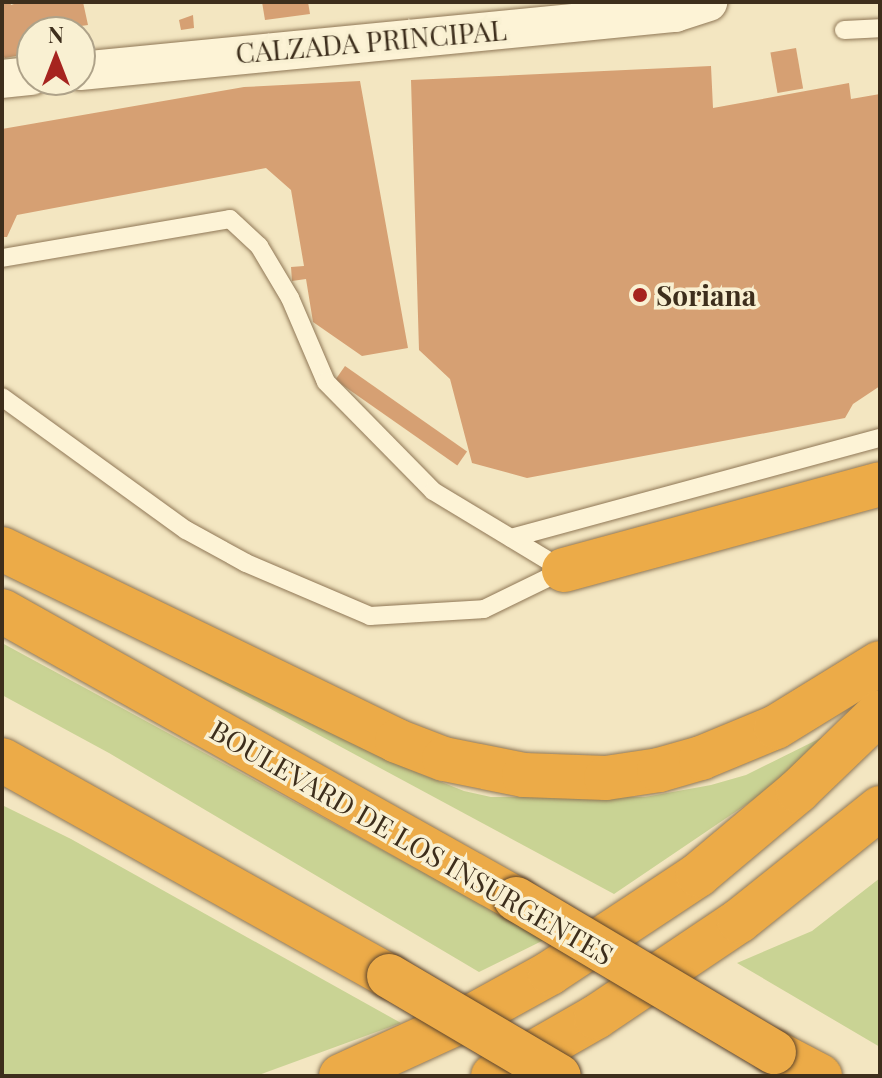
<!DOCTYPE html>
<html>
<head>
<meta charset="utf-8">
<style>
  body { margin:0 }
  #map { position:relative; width:882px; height:1078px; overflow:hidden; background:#f3e6c1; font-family:"Playfair Display",serif }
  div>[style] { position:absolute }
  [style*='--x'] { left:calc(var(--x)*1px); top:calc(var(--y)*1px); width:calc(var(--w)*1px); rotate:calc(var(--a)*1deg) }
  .green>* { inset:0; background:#c9d394 }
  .building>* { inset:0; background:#d6a073; transform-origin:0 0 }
  .roads { filter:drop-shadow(0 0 2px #8f7756) drop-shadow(0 0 2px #8f7756) }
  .lane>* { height:18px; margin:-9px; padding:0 9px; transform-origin:9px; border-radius:9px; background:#fdf3d6 }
  .street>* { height:38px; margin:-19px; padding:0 19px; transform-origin:19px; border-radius:19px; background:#fdf3d6 }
  .highway>* { height:44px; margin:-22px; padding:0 22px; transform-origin:22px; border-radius:22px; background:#ecab48 }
  .bridges { filter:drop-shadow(0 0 2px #5d442b) drop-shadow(0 0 2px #5d442b) }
  .highway-bridge>* { height:44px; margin:-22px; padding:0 22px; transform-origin:22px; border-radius:22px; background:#ecab48 }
  .dots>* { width:22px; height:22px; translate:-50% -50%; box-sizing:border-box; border:4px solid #f9f0d2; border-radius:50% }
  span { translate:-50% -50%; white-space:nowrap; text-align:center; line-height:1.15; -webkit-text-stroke:7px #f9f0d2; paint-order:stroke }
  .street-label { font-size:28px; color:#3d2e1c }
  .poi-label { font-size:28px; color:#3d2e1c; font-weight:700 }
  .left { translate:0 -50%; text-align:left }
  .frame { position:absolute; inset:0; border:4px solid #3d2e1c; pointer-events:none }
  .north { position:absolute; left:16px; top:16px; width:80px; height:80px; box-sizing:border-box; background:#f9f0d2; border:2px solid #aea289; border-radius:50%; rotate:0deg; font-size:22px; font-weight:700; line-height:32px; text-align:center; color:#3d2e1c }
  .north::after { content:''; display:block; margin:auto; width:28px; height:36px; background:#a6241f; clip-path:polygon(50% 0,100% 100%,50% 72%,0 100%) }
</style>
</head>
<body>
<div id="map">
  <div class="green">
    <i style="clip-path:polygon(2px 643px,133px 714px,546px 939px,479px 972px,109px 753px,2px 695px)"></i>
    <i style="clip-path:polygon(174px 657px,411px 770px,464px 791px,491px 797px,645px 797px,711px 785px,746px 775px,859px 719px,753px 800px,614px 894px)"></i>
    <i style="clip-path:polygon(2px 805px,71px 839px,401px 1023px,256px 1076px,2px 1076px)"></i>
    <i style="clip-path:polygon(880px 878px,880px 1047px,737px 963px,812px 931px)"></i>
  </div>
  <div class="building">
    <i style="clip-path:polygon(2px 2px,10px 2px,11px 5px,20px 2px,83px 2px,88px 25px,81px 26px,83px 41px,80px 42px,80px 32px,32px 32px,32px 53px,5px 58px,2px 55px)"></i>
    <i style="clip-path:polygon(262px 2px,308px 2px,310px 14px,265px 20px)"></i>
    <i style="clip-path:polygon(193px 15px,194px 28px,181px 30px,179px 20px)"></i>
    <i style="left:796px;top:48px;width:41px;height:26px;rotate:80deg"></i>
    <i style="clip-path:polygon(711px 66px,713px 108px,849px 83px,851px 99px,880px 94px,880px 386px,853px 404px,845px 418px,527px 478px,472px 463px,450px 379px,419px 350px,411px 80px)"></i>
    <i style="clip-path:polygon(360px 81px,408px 348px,362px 356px,313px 322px,306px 279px,292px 281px,291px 267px,304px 266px,291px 190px,266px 168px,17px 215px,7px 237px,2px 237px,2px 129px,244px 87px)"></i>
    <i style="left:345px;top:366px;width:149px;height:17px;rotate:35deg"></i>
  </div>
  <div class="roads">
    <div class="lane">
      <i style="--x:844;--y:30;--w:36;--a:-3"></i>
      <i style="--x:2;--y:258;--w:231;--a:-9.7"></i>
      <i style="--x:230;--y:219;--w:40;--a:43"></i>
      <i style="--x:259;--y:246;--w:61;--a:59.2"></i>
      <i style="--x:290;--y:298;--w:91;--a:66.8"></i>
      <i style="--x:326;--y:382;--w:153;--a:45.5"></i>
      <i style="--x:433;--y:491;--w:153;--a:31.1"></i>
      <i style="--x:2;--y:397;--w:227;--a:35.9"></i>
      <i style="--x:186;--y:530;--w:68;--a:28.8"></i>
      <i style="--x:246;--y:563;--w:135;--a:23.1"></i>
      <i style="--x:370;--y:616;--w:114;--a:-3.5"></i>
      <i style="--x:484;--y:609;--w:89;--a:-26"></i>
      <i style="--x:511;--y:538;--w:382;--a:-15.2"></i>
    </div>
    <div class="street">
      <i style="--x:80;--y:71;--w:598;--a:-5.57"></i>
      <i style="--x:675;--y:13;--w:35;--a:-18"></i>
      <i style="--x:2;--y:79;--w:30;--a:-6"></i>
    </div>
    <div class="highway">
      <i style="--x:2;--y:549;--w:439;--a:25.9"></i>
      <i style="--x:397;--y:741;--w:50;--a:21"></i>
      <i style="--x:444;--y:759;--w:82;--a:11.3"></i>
      <i style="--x:524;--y:775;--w:82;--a:2.1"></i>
      <i style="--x:606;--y:778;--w:54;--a:-8.6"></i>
      <i style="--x:659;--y:770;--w:44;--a:-15.9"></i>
      <i style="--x:701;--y:758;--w:81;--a:-22.5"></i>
      <i style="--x:776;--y:727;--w:122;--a:-31.6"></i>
      <i style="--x:564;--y:570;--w:327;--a:-15.2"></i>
      <i style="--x:2;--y:611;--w:589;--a:29.26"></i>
      <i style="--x:2;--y:760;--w:443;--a:29.2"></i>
      <i style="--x:774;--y:1052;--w:52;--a:27.6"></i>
      <i style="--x:341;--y:1076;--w:146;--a:-24.6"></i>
      <i style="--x:474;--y:1015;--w:87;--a:-28.9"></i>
      <i style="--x:550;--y:973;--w:178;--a:-33.5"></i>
      <i style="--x:698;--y:875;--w:131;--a:-40"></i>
      <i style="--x:798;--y:791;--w:114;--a:-43.9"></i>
      <i style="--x:493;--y:1076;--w:119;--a:-29.8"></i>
      <i style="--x:596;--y:1017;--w:172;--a:-33.9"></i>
      <i style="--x:739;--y:921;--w:181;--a:-38.7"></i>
    </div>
  </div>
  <div class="bridges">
    <div class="highway-bridge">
      <i style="--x:516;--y:899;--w:300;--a:30.7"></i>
      <i style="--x:389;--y:976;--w:197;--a:30.5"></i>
    </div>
  </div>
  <div class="dots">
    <i style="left:640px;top:295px;background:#a6241f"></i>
  </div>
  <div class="street-label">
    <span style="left:371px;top:41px;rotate:-5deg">CALZADA PRINCIPAL</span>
    <span style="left:412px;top:842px;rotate:30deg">BOULEVARD DE LOS INSURGENTES</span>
  </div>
  <div class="poi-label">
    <span class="left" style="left:656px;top:295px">Soriana</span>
  </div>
  <div class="frame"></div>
  <div class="north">N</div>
</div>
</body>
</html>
